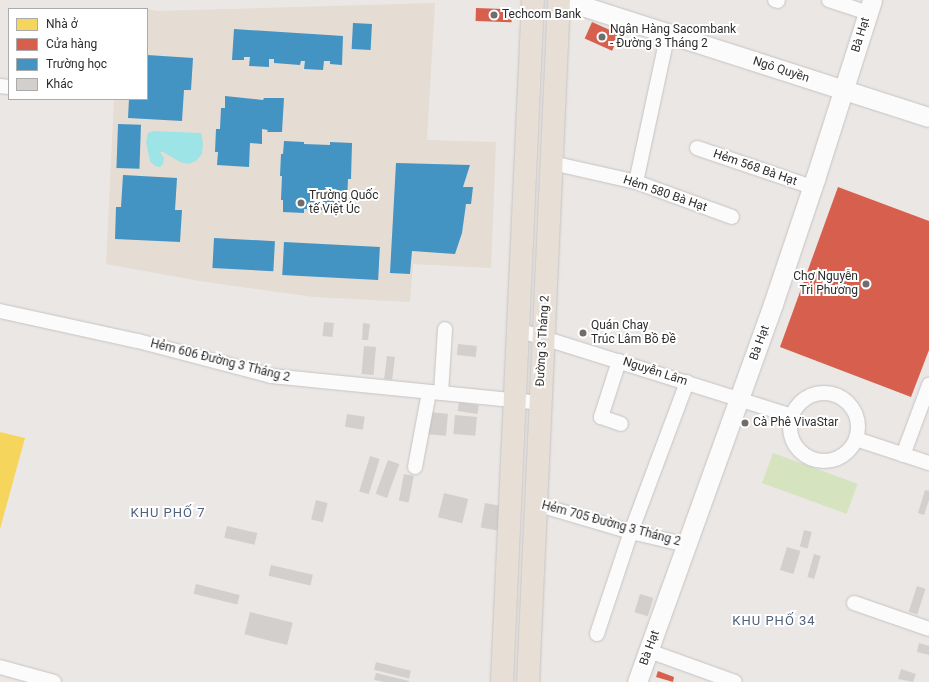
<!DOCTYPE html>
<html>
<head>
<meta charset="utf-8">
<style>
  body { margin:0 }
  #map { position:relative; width:929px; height:682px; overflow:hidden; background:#ebe7e4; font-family:Roboto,sans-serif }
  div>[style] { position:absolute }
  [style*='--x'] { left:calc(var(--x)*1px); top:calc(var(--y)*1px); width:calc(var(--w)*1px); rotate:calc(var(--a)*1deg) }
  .education>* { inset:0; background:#e5dcd3 }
  .green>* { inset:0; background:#d6e3bf; transform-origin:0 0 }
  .water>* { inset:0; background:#9de4e7 }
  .homes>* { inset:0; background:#f6d55c }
  .shops>* { inset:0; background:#d6604d; transform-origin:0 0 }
  .schools>* { inset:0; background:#4393c3; transform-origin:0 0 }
  .building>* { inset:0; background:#d2cfcd; transform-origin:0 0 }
  .roads { filter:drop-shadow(0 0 1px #c5c4c4) drop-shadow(0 0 1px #c5c4c4) }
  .street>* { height:14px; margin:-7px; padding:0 7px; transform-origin:7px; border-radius:7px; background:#fcfbfb }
  .street>.ring { margin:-7px; padding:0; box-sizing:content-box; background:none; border:14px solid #fcfbfb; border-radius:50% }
  .secondary>* { height:19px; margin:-9.5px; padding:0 9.5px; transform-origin:9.5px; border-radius:9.5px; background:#fcfbfb }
  .primary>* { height:22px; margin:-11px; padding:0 11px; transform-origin:11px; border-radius:11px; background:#e7dfd6 }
  .dots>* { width:11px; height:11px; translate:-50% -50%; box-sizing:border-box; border:2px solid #fff; border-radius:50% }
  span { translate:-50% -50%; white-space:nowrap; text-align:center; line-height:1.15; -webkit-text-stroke:4px #fff; paint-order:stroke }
  .poi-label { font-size:12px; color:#2d2d2d }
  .left { translate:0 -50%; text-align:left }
  .right { translate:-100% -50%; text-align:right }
  .street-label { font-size:12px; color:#2d2d2d }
  .neighbourhood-label { font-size:13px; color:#50617c; letter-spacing:1px }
  .legend { position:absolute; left:8px; top:8px; width:140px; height:92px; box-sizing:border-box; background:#fff; border:1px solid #ababab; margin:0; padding:5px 7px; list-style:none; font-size:12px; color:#2d2d2d }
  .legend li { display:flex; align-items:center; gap:8px; height:20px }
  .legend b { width:20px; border:1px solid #ababab }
</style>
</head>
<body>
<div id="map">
  <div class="education">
    <i style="clip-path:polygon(435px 3px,427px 140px,496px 142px,491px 268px,413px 264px,410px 302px,314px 297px,199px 281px,106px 264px,114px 99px,147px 99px,147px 9px,157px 11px)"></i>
  </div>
  <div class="green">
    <i style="left:773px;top:453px;width:90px;height:32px;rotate:20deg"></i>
  </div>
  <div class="water">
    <i style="clip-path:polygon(153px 131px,201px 133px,203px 143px,202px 154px,196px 161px,188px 164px,180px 162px,163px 152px,160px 152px,164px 158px,163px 164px,160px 167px,155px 166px,150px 161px,146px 142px,148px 133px)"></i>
  </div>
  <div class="homes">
    <i style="clip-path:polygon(0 432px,25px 438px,0 529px)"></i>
  </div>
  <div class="shops">
    <i style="left:476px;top:8px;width:36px;height:13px;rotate:2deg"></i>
    <i style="left:592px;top:22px;width:30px;height:18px;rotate:24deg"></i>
    <i style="clip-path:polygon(838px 187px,929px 221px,929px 350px,911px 397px,780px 347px)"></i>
    <i style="clip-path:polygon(658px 671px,674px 677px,673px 682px,656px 677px)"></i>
  </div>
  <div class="schools">
    <i style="left:353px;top:23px;width:19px;height:26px;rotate:3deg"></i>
    <i style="clip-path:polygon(234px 29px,343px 36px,342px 65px,330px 64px,330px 61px,324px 61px,323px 70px,304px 69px,305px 61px,301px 61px,300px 65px,274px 63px,274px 59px,269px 59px,269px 67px,249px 66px,250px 57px,244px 57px,244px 60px,232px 60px)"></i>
    <i style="clip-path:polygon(147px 55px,193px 58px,191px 90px,184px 90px,182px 121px,128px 118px,129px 99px,147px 99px)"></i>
    <i style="clip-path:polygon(225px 96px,263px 100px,264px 98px,284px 98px,282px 132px,267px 132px,268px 130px,262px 129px,262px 144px,250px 143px,249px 167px,217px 165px,218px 152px,215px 152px,216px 129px,220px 129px,221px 108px,225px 108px)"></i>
    <i style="left:118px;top:124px;width:23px;height:44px;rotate:2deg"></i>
    <i style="clip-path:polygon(284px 141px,304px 142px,304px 144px,330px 145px,330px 142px,352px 143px,351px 179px,348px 179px,347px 202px,344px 201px,344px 213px,324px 213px,324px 210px,304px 209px,304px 213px,283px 212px,283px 200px,281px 200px,282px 176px,280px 176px,281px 154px,283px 154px)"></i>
    <i style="clip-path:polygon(396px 163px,470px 165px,463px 187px,473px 187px,471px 204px,466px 204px,462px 233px,455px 254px,412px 251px,410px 274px,390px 273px)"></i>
    <i style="clip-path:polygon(123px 175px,177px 178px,175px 210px,182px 210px,180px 242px,115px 239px,116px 207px,121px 207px)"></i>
    <i style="left:214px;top:238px;width:61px;height:30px;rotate:3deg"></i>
    <i style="left:284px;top:242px;width:96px;height:33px;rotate:3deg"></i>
  </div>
  <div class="building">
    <i style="left:324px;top:322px;width:10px;height:14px;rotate:6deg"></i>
    <i style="clip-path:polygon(363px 323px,370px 324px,368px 340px,362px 340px)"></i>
    <i style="left:458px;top:344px;width:19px;height:11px;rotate:6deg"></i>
    <i style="left:364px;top:346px;width:12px;height:28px;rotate:5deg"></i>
    <i style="left:387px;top:356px;width:8px;height:23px;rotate:7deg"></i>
    <i style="left:459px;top:402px;width:20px;height:9px;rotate:9deg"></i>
    <i style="left:427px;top:412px;width:21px;height:22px;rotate:5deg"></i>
    <i style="left:347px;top:414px;width:18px;height:13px;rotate:9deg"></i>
    <i style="left:455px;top:415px;width:22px;height:19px;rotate:5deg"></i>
    <i style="left:370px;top:456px;width:10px;height:37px;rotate:17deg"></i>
    <i style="left:388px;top:460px;width:12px;height:36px;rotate:20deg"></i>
    <i style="left:404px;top:474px;width:10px;height:27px;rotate:11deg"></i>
    <i style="clip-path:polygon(925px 490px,929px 491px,929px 500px,924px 515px,918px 513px)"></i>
    <i style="left:444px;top:493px;width:25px;height:25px;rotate:14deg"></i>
    <i style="left:316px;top:500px;width:12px;height:20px;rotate:14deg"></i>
    <i style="left:485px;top:503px;width:17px;height:25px;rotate:10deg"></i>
    <i style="left:227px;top:526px;width:31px;height:12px;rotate:13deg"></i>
    <i style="left:804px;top:530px;width:8px;height:17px;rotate:14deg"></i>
    <i style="left:787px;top:547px;width:14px;height:24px;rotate:17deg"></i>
    <i style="left:814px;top:554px;width:7px;height:24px;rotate:16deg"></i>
    <i style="left:271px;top:565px;width:43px;height:11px;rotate:13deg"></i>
    <i style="left:196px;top:584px;width:45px;height:10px;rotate:14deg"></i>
    <i style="left:917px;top:586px;width:9px;height:27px;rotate:18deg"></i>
    <i style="left:640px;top:594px;width:14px;height:19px;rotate:17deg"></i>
    <i style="left:250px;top:612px;width:44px;height:23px;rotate:14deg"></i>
    <i style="clip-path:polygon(919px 643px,929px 646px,929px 655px,917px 652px)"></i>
    <i style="left:376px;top:662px;width:36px;height:8px;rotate:14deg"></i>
    <i style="clip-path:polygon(901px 669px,916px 674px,913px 682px,898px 679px)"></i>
    <i style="clip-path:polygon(376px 673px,409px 681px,409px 682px,384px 682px,374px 680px)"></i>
  </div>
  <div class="roads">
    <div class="street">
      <i style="--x:775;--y:0;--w:3;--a:18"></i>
      <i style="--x:829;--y:0;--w:41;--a:18.4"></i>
      <i style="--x:0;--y:86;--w:9;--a:6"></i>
      <i style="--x:697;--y:148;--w:121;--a:18.7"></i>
      <i style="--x:552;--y:163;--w:86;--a:12.7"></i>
      <i style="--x:636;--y:182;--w:102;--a:20"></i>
      <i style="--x:636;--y:182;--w:152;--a:-77.9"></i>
      <i style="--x:0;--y:311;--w:141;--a:12.3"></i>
      <i style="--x:138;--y:341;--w:138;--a:14.7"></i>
      <i style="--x:271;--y:376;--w:271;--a:5.7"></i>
      <i style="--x:518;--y:330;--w:287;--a:17.4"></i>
      <i style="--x:619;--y:361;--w:59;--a:107.8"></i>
      <i style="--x:601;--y:417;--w:21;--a:19"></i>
      <i class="ring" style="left:790px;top:393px;width:54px;height:54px"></i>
      <i style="--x:441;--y:393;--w:64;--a:-86.4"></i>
      <i style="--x:856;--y:439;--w:77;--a:18.2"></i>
      <i style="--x:903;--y:455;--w:75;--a:-69.6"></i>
      <i style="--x:415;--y:467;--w:76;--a:-79.4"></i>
      <i style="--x:536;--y:504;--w:99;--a:16.4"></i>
      <i style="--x:631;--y:532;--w:57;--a:13.1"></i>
      <i style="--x:854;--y:603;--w:79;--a:19.1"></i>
      <i style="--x:597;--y:634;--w:108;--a:-71.6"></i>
      <i style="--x:631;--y:532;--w:160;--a:-69.5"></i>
      <i style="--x:649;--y:651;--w:91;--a:19.8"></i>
      <i style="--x:0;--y:667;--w:56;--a:15.5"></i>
    </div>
    <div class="secondary">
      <i style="--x:564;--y:0;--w:383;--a:17.8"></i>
      <i style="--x:637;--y:682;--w:402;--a:-70.2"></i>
      <i style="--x:773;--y:304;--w:132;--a:-71.4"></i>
      <i style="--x:815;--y:179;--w:188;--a:-72.3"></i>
    </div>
    <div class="primary">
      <i style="--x:502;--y:682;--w:683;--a:-87.4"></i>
      <i style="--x:528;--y:682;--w:683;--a:-87.4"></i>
    </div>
  </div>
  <div class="dots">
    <i style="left:494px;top:15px;background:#706e6d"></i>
    <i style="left:602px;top:37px;background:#706e6d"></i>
    <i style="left:301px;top:203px;background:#706e6d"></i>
    <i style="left:866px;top:284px;background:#706e6d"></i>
    <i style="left:583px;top:333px;background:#706e6d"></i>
    <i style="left:745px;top:423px;background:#706e6d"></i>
  </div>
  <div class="poi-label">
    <span class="left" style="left:502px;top:15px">Techcom Bank</span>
    <span class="left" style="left:610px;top:37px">Ngân Hàng Sacombank<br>- Đường 3 Tháng 2</span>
    <span class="left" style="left:309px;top:203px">Trường Quốc<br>tế Việt Úc</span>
    <span class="right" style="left:858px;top:284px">Chợ Nguyễn<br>Tri Phương</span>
    <span class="left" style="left:591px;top:333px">Quán Chay<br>Trúc Lâm Bồ Đề</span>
    <span class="left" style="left:753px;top:423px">Cà Phê VivaStar</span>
  </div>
  <div class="street-label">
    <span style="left:861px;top:35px;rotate:-73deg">Bà Hạt</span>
    <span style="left:781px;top:70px;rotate:18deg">Ngô Quyền</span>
    <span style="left:755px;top:168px;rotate:19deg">Hẻm 568 Bà Hạt</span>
    <span style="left:665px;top:194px;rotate:19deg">Hẻm 580 Bà Hạt</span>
    <span style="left:543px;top:341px;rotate:-87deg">Đường 3 Tháng 2</span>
    <span style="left:760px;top:343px;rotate:-70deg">Bà Hạt</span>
    <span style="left:220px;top:361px;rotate:14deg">Hẻm 606 Đường 3 Tháng 2</span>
    <span style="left:655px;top:372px;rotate:18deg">Nguyễn Lâm</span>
    <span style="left:611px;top:524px;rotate:15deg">Hẻm 705 Đường 3 Tháng 2</span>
    <span style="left:650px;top:648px;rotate:-70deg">Bà Hạt</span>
  </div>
  <div class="neighbourhood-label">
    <span style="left:168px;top:513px">KHU PHỐ 7</span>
    <span style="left:774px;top:621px">KHU PHỐ 34</span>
  </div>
  <ul class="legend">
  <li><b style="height:11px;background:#f6d55c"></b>Nhà ở</li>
  <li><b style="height:11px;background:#d6604d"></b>Cửa hàng</li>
  <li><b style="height:11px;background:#4393c3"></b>Trường học</li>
  <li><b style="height:11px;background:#d2cfcd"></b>Khác</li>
  </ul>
</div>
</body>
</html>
